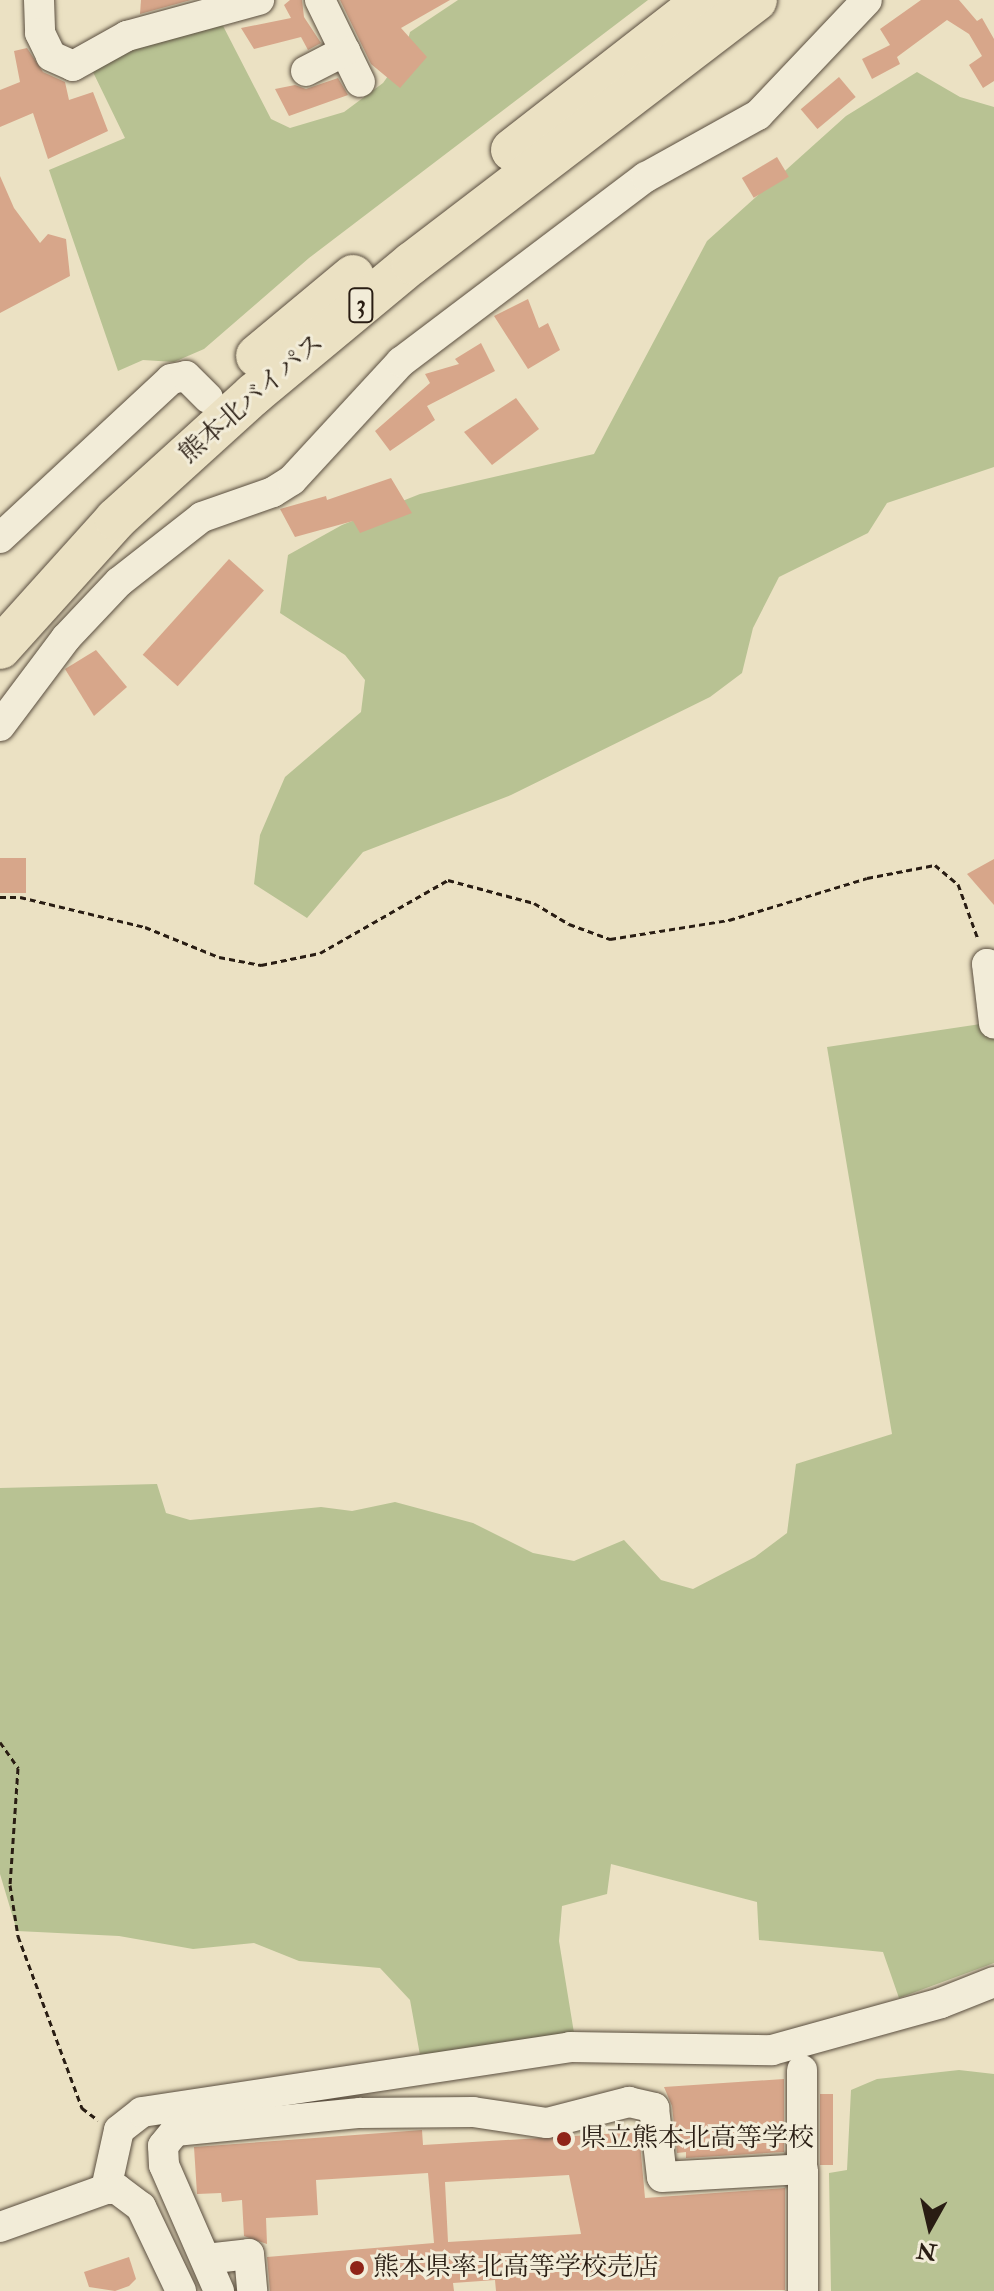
<!DOCTYPE html>
<html>
<head>
<meta charset="utf-8">
<style>
  body { margin:0 }
  #map { position:relative; width:994px; height:2291px; overflow:hidden; background:#ebe1c3; font-family:"IM FELL Double Pica","Noto Serif JP",serif }
  div>[style] { position:absolute }
  [style*='--x'] { left:calc(var(--x)*1px); top:calc(var(--y)*1px); width:calc(var(--w)*1px); rotate:calc(var(--a)*1deg) }
  .green>* { inset:0; background:#b8c293 }
  .building>* { inset:0; background:#d7a68a; transform-origin:0 0 }
  .path>* { height:3px; margin-top:-1.5px; transform-origin:0; background:repeating-linear-gradient(90deg,#291d13 0 6px,transparent 0 10px) }
  .roads { filter:drop-shadow(0 0 2px #5a4e3f) drop-shadow(0 0 2px #5a4e3f) }
  .minor>* { height:30px; margin:-15px; padding:0 15px; transform-origin:15px; border-radius:15px; background:#f2ecd8 }
  .highway>* { height:42px; margin:-21px; padding:0 21px; transform-origin:21px; border-radius:21px; background:#ebe1c3 }
  .dots>* { width:22px; height:22px; translate:-50% -50%; box-sizing:border-box; border:4px solid #f2ecd8; border-radius:50% }
  span { translate:-50% -50%; white-space:nowrap; text-align:center; line-height:1.15; -webkit-text-stroke:6px #f2ecd8; paint-order:stroke }
  .shield-label span { padding:2px 6px; background:#f2ecd8; border:2px solid; border-radius:6px; -webkit-text-stroke-width:0 }
  .shield-label { font-size:24px; color:#291d13; font-weight:700 }
  .street-label { font-size:26px; color:#291d13 }
  .poi-label { font-size:26px; color:#291d13 }
  .left { translate:0 -50%; text-align:left }
  .north { position:absolute; left:890px; top:2187px; width:80px; height:80px; -webkit-text-stroke:6px #f2ecd8; paint-order:stroke; rotate:188deg; font-size:22px; font-weight:700; line-height:32px; text-align:center; color:#291d13 }
  .north::after { content:''; display:block; margin:auto; width:28px; height:36px; background:#291d13; clip-path:polygon(50% 0,100% 100%,50% 72%,0 100%) }
</style>
</head>
<body>
<div id="map">
  <div class="green">
    <i style="clip-path:polygon(458px 0,648px 0,309px 258px,204px 349px,174px 362px,143px 360px,118px 371px,49px 170px,125px 138px,92px 70px,105px 57px,220px 20px,271px 119px,290px 128px,344px 112px,383px 83px,404px 54px,410px 32px)"></i>
    <i style="clip-path:polygon(917px 72px,960px 97px,994px 107px,994px 467px,887px 503px,868px 533px,779px 577px,753px 628px,742px 673px,710px 697px,511px 795px,363px 852px,307px 918px,254px 884px,260px 835px,285px 777px,361px 712px,365px 680px,345px 655px,280px 613px,288px 555px,342px 525px,420px 494px,594px 454px,707px 241px,846px 116px)"></i>
    <i style="clip-path:polygon(994px 1022px,994px 1963px,899px 1998px,883px 1952px,759px 1940px,757px 1902px,611px 1864px,607px 1894px,562px 1906px,559px 1941px,575px 2039px,420px 2055px,410px 2000px,380px 1968px,299px 1961px,254px 1943px,193px 1949px,119px 1936px,17px 1931px,0 1874px,0 1488px,157px 1484px,166px 1513px,190px 1520px,321px 1507px,352px 1511px,395px 1502px,473px 1523px,533px 1553px,574px 1561px,624px 1540px,661px 1580px,693px 1589px,755px 1557px,787px 1533px,796px 1464px,892px 1434px,827px 1047px)"></i>
    <i style="clip-path:polygon(959px 2070px,994px 2074px,994px 2291px,831px 2291px,829px 2173px,847px 2170px,851px 2090px,877px 2079px)"></i>
  </div>
  <div class="building">
    <i style="clip-path:polygon(141px 0,191px 0,140px 14px)"></i>
    <i style="clip-path:polygon(290px 0,302px 0,304px 17px,321px 43px,308px 50px,301px 37px,254px 49px,241px 28px,291px 18px,284px 5px)"></i>
    <i style="clip-path:polygon(340px 0,450px 0,401px 28px,427px 57px,400px 88px,371px 64px)"></i>
    <i style="clip-path:polygon(921px 0,959px 0,977px 21px,982px 18px,994px 39px,994px 81px,983px 88px,969px 65px,982px 56px,969px 34px,947px 20px,897px 57px,900px 64px,872px 79px,862px 59px,890px 45px,880px 29px)"></i>
    <i style="clip-path:polygon(27px 48px,43px 72px,65px 82px,69px 100px,93px 92px,108px 131px,48px 159px,33px 113px,0 127px,0 90px,20px 82px,14px 51px)"></i>
    <i style="left:839px;top:77px;width:26px;height:50px;rotate:50deg"></i>
    <i style="clip-path:polygon(338px 78px,348px 95px,289px 116px,275px 89px,295px 85px,306px 89px)"></i>
    <i style="left:777px;top:157px;width:23px;height:41px;rotate:59deg"></i>
    <i style="clip-path:polygon(0 176px,14px 208px,40px 243px,48px 234px,66px 239px,70px 276px,0 313px)"></i>
    <i style="clip-path:polygon(528px 299px,539px 328px,548px 323px,560px 350px,528px 369px,494px 316px)"></i>
    <i style="clip-path:polygon(481px 343px,495px 371px,427px 406px,435px 420px,390px 451px,375px 431px,430px 383px,425px 374px,459px 364px,455px 359px)"></i>
    <i style="clip-path:polygon(516px 398px,539px 429px,492px 465px,464px 432px)"></i>
    <i style="clip-path:polygon(391px 478px,412px 513px,360px 533px,353px 521px,295px 537px,280px 509px,326px 496px,327px 500px)"></i>
    <i style="left:229px;top:559px;width:47px;height:129px;rotate:42deg"></i>
    <i style="clip-path:polygon(96px 650px,127px 687px,94px 716px,65px 669px)"></i>
    <i style="left:0;top:858px;width:26px;height:35px"></i>
    <i style="clip-path:polygon(994px 859px,994px 905px,967px 874px)"></i>
    <i style="clip-path:polygon(784px 2079px,784px 2152px,686px 2158px,686px 2152px,677px 2153px,672px 2106px,664px 2087px)"></i>
    <i style="left:820px;top:2094px;width:13px;height:71px"></i>
    <i style="clip-path:polygon(evenodd,422px 2130px,423px 2145px,639px 2132px,645px 2198px,785px 2188px,785px 2290px,496px 2291px,495px 2280px,453px 2283px,454px 2291px,270px 2291px,267px 2257px,434px 2243px,428px 2173px,316px 2180px,318px 2215px,266px 2218px,267px 2244px,244px 2236px,242px 2200px,222px 2202px,221px 2193px,197px 2194px,194px 2147px,422px 2130px,569px 2175px,581px 2234px,448px 2242px,445px 2182px,569px 2175px)"></i>
    <i style="clip-path:polygon(129px 2257px,136px 2279px,129px 2286px,115px 2291px,89px 2287px,84px 2272px)"></i>
  </div>
  <div class="path">
    <i style="--x:0;--y:897;--w:20;--a:0"></i>
    <i style="--x:20;--y:897;--w:129;--a:13.5"></i>
    <i style="--x:145;--y:927;--w:80;--a:22.1"></i>
    <i style="--x:219;--y:957;--w:43;--a:10.8"></i>
    <i style="--x:261;--y:965;--w:60;--a:-11.5"></i>
    <i style="--x:320;--y:953;--w:147;--a:-29.7"></i>
    <i style="--x:448;--y:880;--w:89;--a:15"></i>
    <i style="--x:534;--y:903;--w:41;--a:31"></i>
    <i style="--x:569;--y:924;--w:44;--a:20.1"></i>
    <i style="--x:610;--y:939;--w:121;--a:-9.1"></i>
    <i style="--x:729;--y:920;--w:144;--a:-16.9"></i>
    <i style="--x:867;--y:878;--w:69;--a:-10.8"></i>
    <i style="--x:935;--y:865;--w:30;--a:40"></i>
    <i style="--x:958;--y:884;--w:59;--a:70"></i>
    <i style="--x:0;--y:1742;--w:32;--a:55"></i>
    <i style="--x:18;--y:1768;--w:117;--a:93.9"></i>
    <i style="--x:10;--y:1885;--w:52;--a:81.1"></i>
    <i style="--x:18;--y:1936;--w:184;--a:69.6"></i>
    <i style="--x:82;--y:2108;--w:20;--a:37"></i>
  </div>
  <div class="roads">
    <div class="minor">
      <i style="--x:39;--y:0;--w:33;--a:88"></i>
      <i style="--x:40;--y:33;--w:25;--a:64"></i>
      <i style="--x:51;--y:56;--w:24;--a:24"></i>
      <i style="--x:73;--y:66;--w:62;--a:-29.1"></i>
      <i style="--x:127;--y:36;--w:137;--a:-15.3"></i>
      <i style="--x:320;--y:0;--w:91;--a:64"></i>
      <i style="--x:306;--y:71;--w:44;--a:-27.1"></i>
      <i style="--x:0;--y:538;--w:233;--a:-42.9"></i>
      <i style="--x:171;--y:379;--w:15;--a:-11"></i>
      <i style="--x:186;--y:376;--w:31;--a:45"></i>
      <i style="--x:0;--y:726;--w:110;--a:-53.1"></i>
      <i style="--x:66;--y:638;--w:77;--a:-46.6"></i>
      <i style="--x:119;--y:582;--w:105;--a:-38.1"></i>
      <i style="--x:202;--y:517;--w:75;--a:-19.4"></i>
      <i style="--x:273;--y:492;--w:22;--a:-32"></i>
      <i style="--x:292;--y:480;--w:161;--a:-47.3"></i>
      <i style="--x:401;--y:362;--w:307;--a:-37.1"></i>
      <i style="--x:646;--y:177;--w:128;--a:-29"></i>
      <i style="--x:758;--y:115;--w:158;--a:-46.5"></i>
      <i style="--x:994;--y:966;--w:7;--a:-164"></i>
      <i style="--x:987;--y:964;--w:60;--a:83.3"></i>
      <i style="--x:802;--y:2070;--w:221;--a:89.7"></i>
      <i style="--x:106;--y:2189;--w:60;--a:-77.6"></i>
      <i style="--x:119;--y:2130;--w:29;--a:-38"></i>
      <i style="--x:142;--y:2112;--w:433;--a:-8.6"></i>
      <i style="--x:570;--y:2047;--w:202;--a:0.9"></i>
      <i style="--x:772;--y:2050;--w:175;--a:-15.5"></i>
      <i style="--x:941;--y:2003;--w:57;--a:-21.6"></i>
      <i style="--x:0;--y:2227;--w:113;--a:-19.7"></i>
      <i style="--x:106;--y:2189;--w:11;--a:0"></i>
      <i style="--x:117;--y:2189;--w:30;--a:37"></i>
      <i style="--x:141;--y:2207;--w:93;--a:64.5"></i>
      <i style="--x:206;--y:2259;--w:43;--a:-6.6"></i>
      <i style="--x:249;--y:2254;--w:37;--a:85"></i>
      <i style="--x:219;--y:2291;--w:137;--a:-113.6"></i>
      <i style="--x:164;--y:2165;--w:19;--a:-93"></i>
      <i style="--x:163;--y:2146;--w:19;--a:-51"></i>
      <i style="--x:175;--y:2131;--w:186;--a:-5.6"></i>
      <i style="--x:360;--y:2113;--w:113;--a:-0.5"></i>
      <i style="--x:473;--y:2112;--w:75;--a:8.5"></i>
      <i style="--x:547;--y:2123;--w:85;--a:-14.4"></i>
      <i style="--x:629;--y:2102;--w:26;--a:13"></i>
      <i style="--x:654;--y:2108;--w:69;--a:83.4"></i>
      <i style="--x:662;--y:2177;--w:141;--a:-3.2"></i>
    </div>
    <div class="highway">
      <i style="--x:512;--y:150;--w:244;--a:-37.9"></i>
      <i style="--x:257;--y:356;--w:125;--a:-39.8"></i>
      <i style="--x:0;--y:648;--w:173;--a:-48"></i>
      <i style="--x:116;--y:519;--w:186;--a:-42.2"></i>
      <i style="--x:254;--y:394;--w:205;--a:-39.7"></i>
      <i style="--x:412;--y:263;--w:433;--a:-37.4"></i>
    </div>
  </div>
  <div class="dots">
    <i style="left:564px;top:2139px;background:#8f2418"></i>
    <i style="left:357px;top:2268px;background:#8f2418"></i>
  </div>
  <div class="shield-label">
    <span style="left:361px;top:305px">3</span>
  </div>
  <div class="street-label">
    <span style="left:252px;top:399px;rotate:-41deg">熊本北バイパス</span>
  </div>
  <div class="poi-label">
    <span class="left" style="left:580px;top:2139px">県立熊本北高等学校</span>
    <span class="left" style="left:373px;top:2268px">熊本県率北高等学校売店</span>
  </div>
  <div class="north">N</div>
</div>
</body>
</html>
